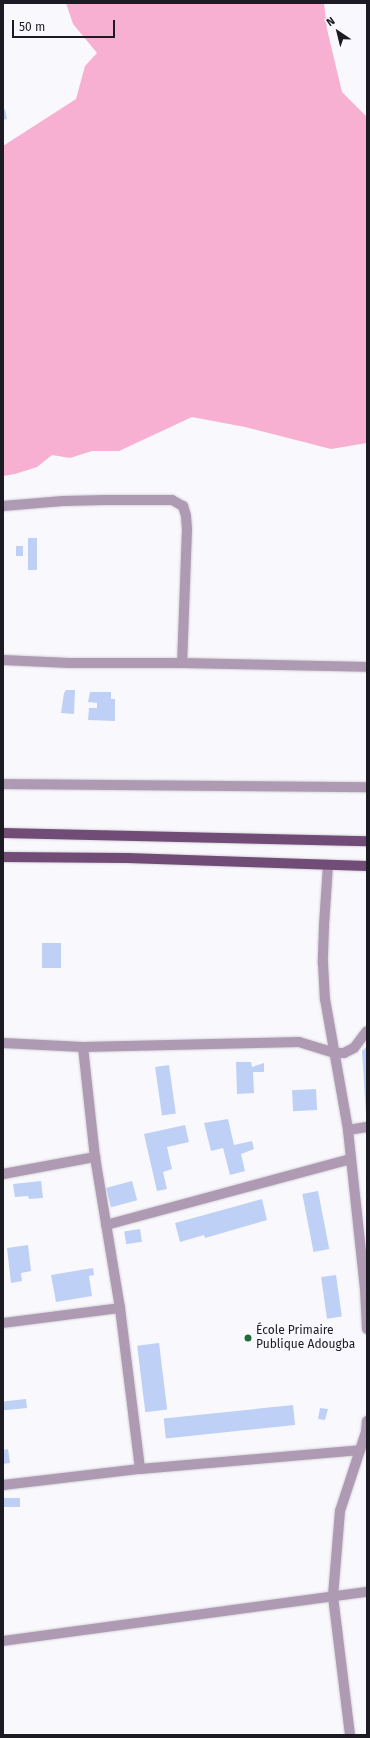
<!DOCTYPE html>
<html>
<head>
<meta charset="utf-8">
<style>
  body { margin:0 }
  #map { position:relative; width:370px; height:1738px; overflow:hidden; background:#f9f9fd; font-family:"Fira Sans",sans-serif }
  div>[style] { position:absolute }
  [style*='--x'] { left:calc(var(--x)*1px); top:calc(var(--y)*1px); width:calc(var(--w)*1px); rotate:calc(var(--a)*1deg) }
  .green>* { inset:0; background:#f7b0d1 }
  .building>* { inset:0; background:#bed0f6; transform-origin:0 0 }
  .roads { filter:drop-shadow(0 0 1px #d6d5da) drop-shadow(0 0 1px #d6d5da) }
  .minor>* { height:10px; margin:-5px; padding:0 5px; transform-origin:5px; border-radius:5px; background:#af9ab3 }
  .primary>* { height:10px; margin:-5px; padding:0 5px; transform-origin:5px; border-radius:5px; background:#714c77 }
  .dots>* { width:11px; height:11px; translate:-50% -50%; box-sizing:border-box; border:2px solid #f9f9fd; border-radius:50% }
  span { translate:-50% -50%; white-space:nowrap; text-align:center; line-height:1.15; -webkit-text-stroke:4px #f9f9fd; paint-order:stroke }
  .poi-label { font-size:12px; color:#1c1a22 }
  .left { translate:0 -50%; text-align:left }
  .frame { position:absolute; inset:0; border:4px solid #1c1a22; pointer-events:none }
  .north { position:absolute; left:318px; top:12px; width:40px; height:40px; -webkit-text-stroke:3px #f9f9fd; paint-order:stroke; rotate:325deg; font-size:11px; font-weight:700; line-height:16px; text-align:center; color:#1c1a22 }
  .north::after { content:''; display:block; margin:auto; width:14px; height:18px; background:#1c1a22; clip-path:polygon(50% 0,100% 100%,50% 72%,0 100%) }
  .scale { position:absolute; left:12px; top:20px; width:103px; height:18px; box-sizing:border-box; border:2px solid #1c1a22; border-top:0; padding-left:5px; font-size:12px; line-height:14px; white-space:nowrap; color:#1c1a22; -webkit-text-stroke:3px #f9f9fd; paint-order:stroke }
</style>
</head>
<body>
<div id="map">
  <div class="green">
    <i style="clip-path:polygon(66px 3px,324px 3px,327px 29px,342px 92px,367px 117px,367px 443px,331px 449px,245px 427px,192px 417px,119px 451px,92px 451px,70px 458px,52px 455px,37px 467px,15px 474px,3px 476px,3px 146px,76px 99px,85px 66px,97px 53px,73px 24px)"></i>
  </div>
  <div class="building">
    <i style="clip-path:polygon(5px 109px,7px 119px,3px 120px,3px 110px)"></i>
    <i style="left:28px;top:538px;width:9px;height:32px"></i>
    <i style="left:16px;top:546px;width:7px;height:10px"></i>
    <i style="clip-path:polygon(66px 690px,75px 690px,74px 714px,61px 713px,64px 693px)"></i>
    <i style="clip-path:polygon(90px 692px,111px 692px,111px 699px,115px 699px,115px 721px,88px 720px,89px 708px,97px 708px,97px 703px,88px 702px)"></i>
    <i style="left:42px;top:943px;width:19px;height:25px"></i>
    <i style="clip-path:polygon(367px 1046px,367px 1113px,366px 1113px,362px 1051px)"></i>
    <i style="clip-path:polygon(236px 1062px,251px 1062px,252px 1067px,264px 1063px,264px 1072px,253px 1072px,254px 1093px,237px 1094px)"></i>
    <i style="left:169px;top:1065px;width:49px;height:14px;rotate:82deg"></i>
    <i style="left:316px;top:1089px;width:21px;height:24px;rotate:87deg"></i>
    <i style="clip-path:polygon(228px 1119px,234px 1145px,252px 1141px,254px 1149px,241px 1154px,245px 1171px,230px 1175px,223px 1148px,211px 1151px,204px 1123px)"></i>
    <i style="clip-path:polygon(185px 1125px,189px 1142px,167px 1147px,172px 1169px,163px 1172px,167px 1189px,157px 1191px,144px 1134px)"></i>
    <i style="clip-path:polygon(41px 1181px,43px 1198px,29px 1199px,28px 1196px,15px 1197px,13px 1184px)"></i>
    <i style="left:132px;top:1181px;width:20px;height:27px;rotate:75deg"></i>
    <i style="left:318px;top:1191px;width:59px;height:16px;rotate:79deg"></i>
    <i style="clip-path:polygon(262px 1199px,267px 1220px,205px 1238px,204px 1235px,180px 1242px,175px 1223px)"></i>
    <i style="left:140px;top:1229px;width:13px;height:16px;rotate:81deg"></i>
    <i style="clip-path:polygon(28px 1245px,31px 1271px,21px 1273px,22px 1281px,11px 1283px,7px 1248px)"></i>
    <i style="clip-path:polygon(93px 1268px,94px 1275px,89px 1276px,92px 1296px,56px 1302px,51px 1275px)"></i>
    <i style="left:336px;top:1275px;width:42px;height:15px;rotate:82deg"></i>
    <i style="left:159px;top:1343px;width:67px;height:22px;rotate:83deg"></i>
    <i style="left:26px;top:1399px;width:9px;height:23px;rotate:84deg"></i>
    <i style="left:293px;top:1405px;width:20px;height:130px;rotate:84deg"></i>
    <i style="clip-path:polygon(320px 1408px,328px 1409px,325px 1420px,318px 1419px)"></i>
    <i style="clip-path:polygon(8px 1449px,10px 1463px,3px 1464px,3px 1450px)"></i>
    <i style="left:3px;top:1498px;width:17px;height:9px"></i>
  </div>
  <div class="roads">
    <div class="minor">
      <i style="--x:3;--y:506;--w:60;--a:-4.8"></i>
      <i style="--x:63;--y:501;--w:42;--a:-1.4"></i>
      <i style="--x:105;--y:500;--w:67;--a:0"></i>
      <i style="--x:172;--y:500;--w:13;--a:29"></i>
      <i style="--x:183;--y:506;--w:10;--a:73"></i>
      <i style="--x:186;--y:516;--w:13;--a:86"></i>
      <i style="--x:187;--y:529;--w:134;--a:92.1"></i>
      <i style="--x:3;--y:660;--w:66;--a:2.6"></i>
      <i style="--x:69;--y:663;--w:113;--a:0"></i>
      <i style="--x:182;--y:663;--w:185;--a:1.2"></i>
      <i style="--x:3;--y:784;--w:364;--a:0.5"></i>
      <i style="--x:328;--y:865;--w:61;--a:93.8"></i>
      <i style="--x:324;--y:926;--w:37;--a:92"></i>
      <i style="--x:323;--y:963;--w:36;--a:87"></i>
      <i style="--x:325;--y:999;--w:133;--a:80"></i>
      <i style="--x:348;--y:1130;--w:160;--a:83.9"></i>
      <i style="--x:365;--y:1289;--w:40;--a:87.1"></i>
      <i style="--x:3;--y:1043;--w:80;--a:2.9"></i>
      <i style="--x:83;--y:1047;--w:216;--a:-1.3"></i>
      <i style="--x:299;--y:1042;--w:38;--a:17"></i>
      <i style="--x:335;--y:1053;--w:9;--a:0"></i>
      <i style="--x:344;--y:1053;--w:11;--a:-27"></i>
      <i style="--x:354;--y:1048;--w:21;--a:-53"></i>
      <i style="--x:83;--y:1047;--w:111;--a:83.8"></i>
      <i style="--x:95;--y:1157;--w:153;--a:80.6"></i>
      <i style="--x:120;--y:1308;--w:162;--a:82.9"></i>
      <i style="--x:348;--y:1130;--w:19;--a:-9"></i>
      <i style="--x:3;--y:1174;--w:94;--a:-10.5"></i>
      <i style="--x:106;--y:1225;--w:253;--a:-15.1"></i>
      <i style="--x:3;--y:1323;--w:118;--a:-7.3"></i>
      <i style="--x:3;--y:1485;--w:138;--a:-6.7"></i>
      <i style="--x:140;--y:1469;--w:221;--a:-4.9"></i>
      <i style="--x:3;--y:1641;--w:367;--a:-7.7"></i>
      <i style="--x:350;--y:1735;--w:140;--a:-97"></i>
      <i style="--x:333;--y:1596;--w:85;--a:-85.3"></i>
      <i style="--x:340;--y:1511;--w:83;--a:-71.8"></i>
      <i style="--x:366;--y:1432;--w:11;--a:-85"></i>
    </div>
    <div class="primary">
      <i style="--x:3;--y:833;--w:364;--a:1.3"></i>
      <i style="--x:3;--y:857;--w:124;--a:0.5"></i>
      <i style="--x:127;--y:858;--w:240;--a:1.9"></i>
    </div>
  </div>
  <div class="dots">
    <i style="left:248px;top:1338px;background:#1f6c3a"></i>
  </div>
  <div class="poi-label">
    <span class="left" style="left:256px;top:1338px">École Primaire<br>Publique Adougba</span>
  </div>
  <div class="frame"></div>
  <div class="north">N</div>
  <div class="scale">50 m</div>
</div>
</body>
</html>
